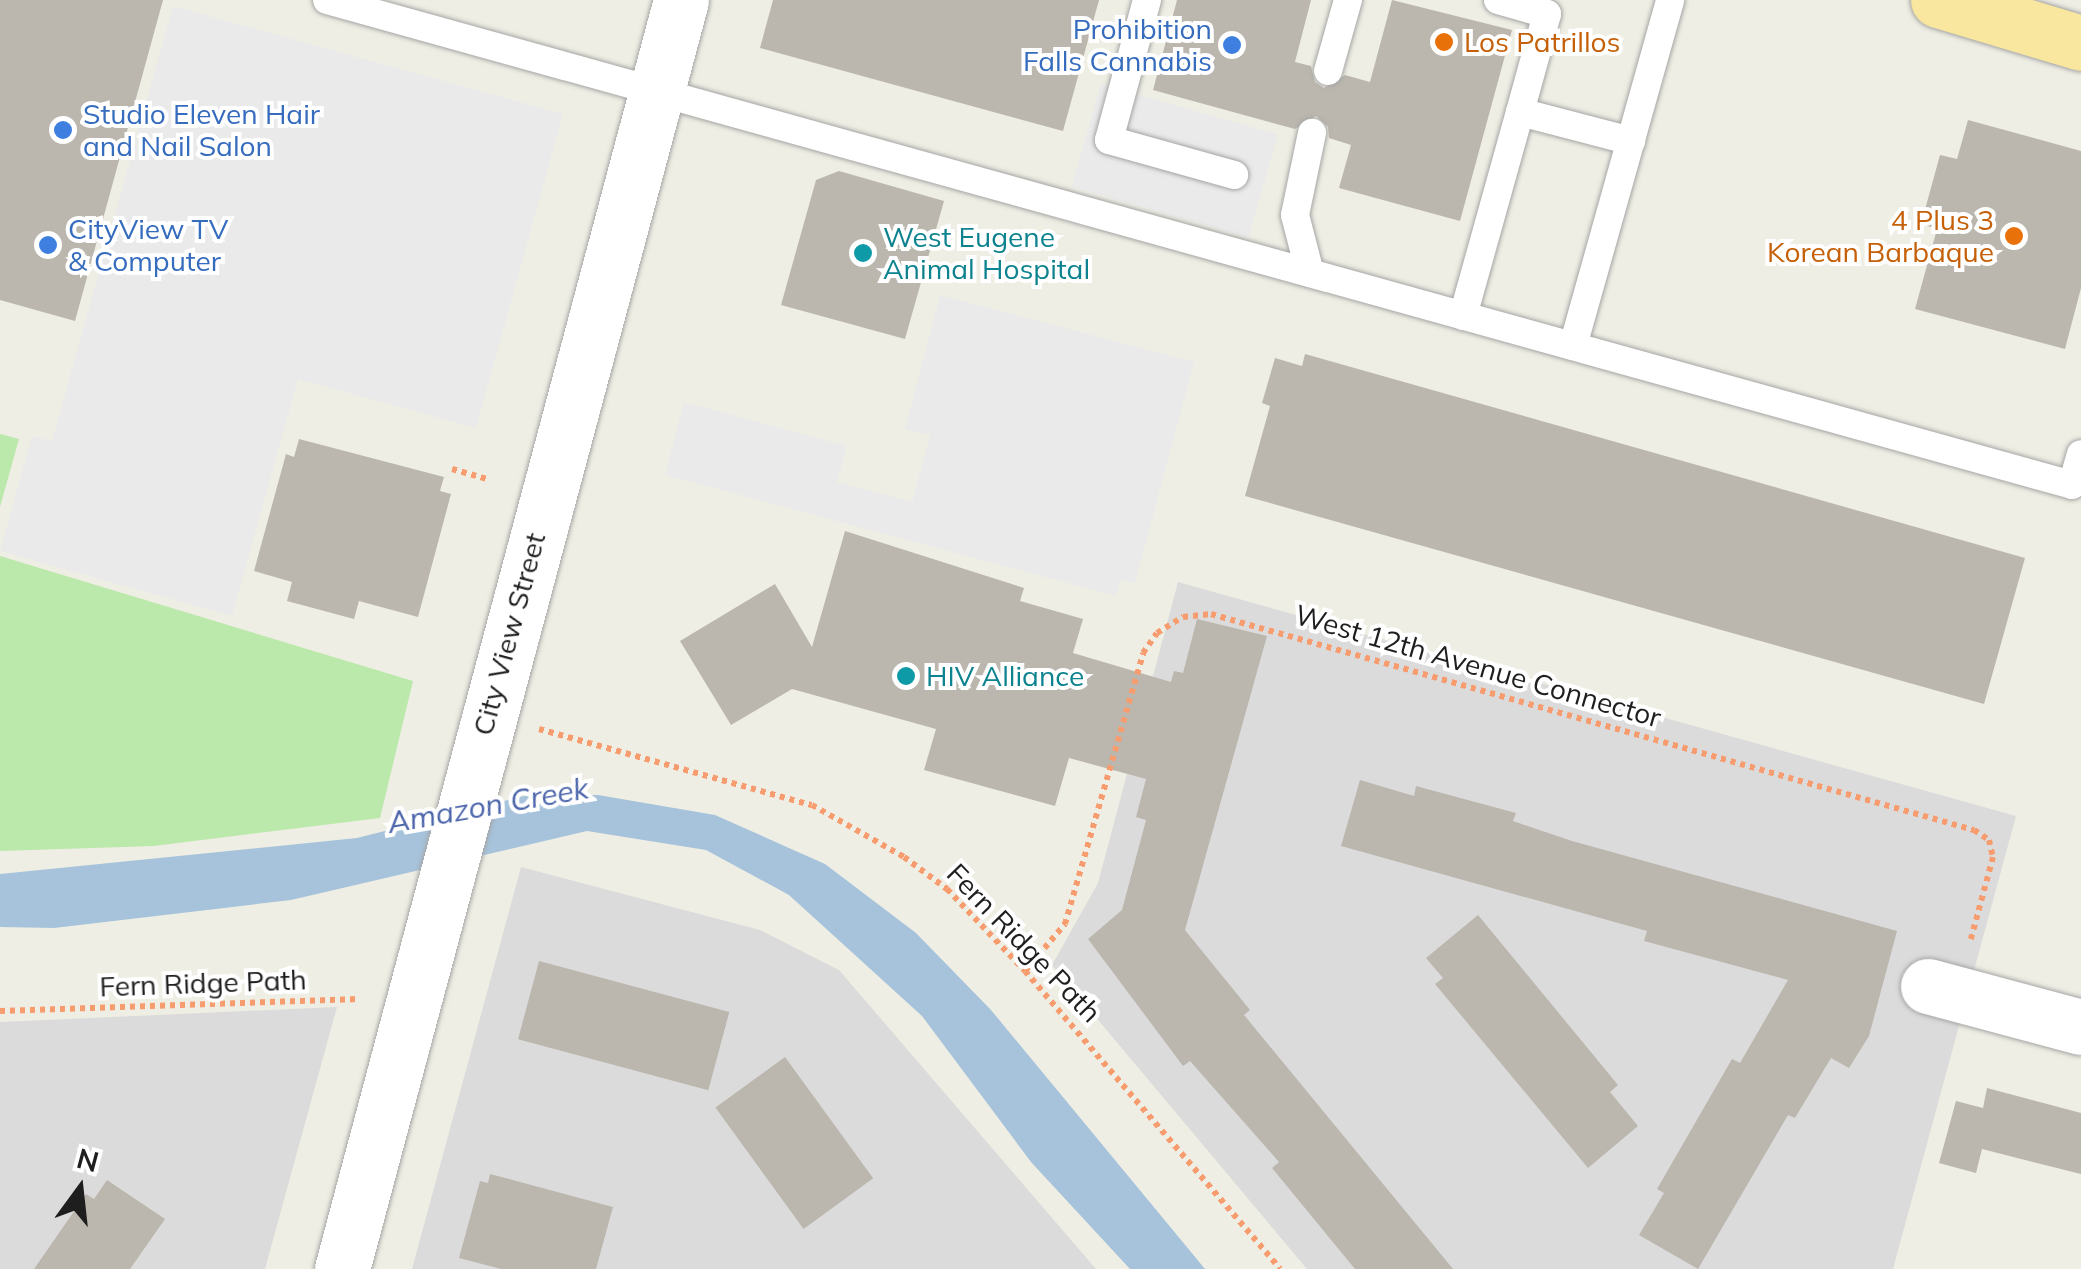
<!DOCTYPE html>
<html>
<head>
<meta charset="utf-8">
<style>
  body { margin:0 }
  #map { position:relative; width:2081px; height:1269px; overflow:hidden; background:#efeee4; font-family:Mulish,sans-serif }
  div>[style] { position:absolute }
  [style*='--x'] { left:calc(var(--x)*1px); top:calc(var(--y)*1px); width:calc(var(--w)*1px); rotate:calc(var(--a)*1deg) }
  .residential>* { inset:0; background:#dcdbdb }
  .grass>* { inset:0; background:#bbe8ab }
  .parking>* { inset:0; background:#eaeaea; transform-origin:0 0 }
  .water>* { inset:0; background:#a6c3db }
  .building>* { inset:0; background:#bbb7ae; transform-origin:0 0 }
  .path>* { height:6px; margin-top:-3px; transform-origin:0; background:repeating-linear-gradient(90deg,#f69c6e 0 5px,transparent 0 10px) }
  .roads { filter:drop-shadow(0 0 2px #a5a5a5) drop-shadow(0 0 2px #a5a5a5) }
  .service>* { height:28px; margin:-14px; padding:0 14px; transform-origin:14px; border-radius:14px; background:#fff }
  .minor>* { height:55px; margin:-27.5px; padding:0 27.5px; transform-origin:27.5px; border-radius:27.5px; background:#fff }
  .tertiary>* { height:55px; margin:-27.5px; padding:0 27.5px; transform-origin:27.5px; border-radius:27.5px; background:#fff }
  .primary>* { height:55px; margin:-27.5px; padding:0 27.5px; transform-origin:27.5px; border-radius:27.5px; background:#f9e79f }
  .dots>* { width:28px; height:28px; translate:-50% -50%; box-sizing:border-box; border:5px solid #fff; border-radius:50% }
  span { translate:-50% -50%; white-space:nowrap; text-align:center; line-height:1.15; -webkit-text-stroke:8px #fff; paint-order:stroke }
  .shop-label { font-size:28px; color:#366cbe }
  .right { translate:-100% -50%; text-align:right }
  .left { translate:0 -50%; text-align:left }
  .food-label { font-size:28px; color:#c56008 }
  .culture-label { font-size:28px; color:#0d838f }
  .street-label { font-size:28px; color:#1e1e1e }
  .water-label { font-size:30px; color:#4d66ab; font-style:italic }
  .north { position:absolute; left:30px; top:1139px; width:100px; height:100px; -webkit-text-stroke:8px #fff; paint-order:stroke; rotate:15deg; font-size:28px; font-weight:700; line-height:40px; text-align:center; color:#1e1e1e }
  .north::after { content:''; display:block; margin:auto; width:35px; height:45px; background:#1e1e1e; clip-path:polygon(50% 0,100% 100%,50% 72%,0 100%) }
</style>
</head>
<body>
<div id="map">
  <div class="residential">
    <i style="clip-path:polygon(1178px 582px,2016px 816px,1893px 1269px,1307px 1269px,1052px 965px,1098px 883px)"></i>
    <i style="clip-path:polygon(521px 867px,760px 930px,839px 970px,1096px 1269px,412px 1269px)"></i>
    <i style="clip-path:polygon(337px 1007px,265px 1269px,0 1269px,0 1022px)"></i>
  </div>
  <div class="grass">
    <i style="clip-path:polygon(0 434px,19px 439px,0 507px)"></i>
    <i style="clip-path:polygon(0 556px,413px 681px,380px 818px,154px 846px,0 851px)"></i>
  </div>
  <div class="parking">
    <i style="clip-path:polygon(173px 6px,563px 114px,476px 428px,298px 379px,232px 616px,0 551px,32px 436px,52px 441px)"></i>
    <i style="left:1101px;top:84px;width:184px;height:107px;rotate:16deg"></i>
    <i style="clip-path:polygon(940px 295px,1194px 362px,1135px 583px,1121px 580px,1116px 596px,665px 475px,684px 402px,847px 446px,837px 482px,912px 502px,930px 436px,905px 429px)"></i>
  </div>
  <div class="water">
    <i style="clip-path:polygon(598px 795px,715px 815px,825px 864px,916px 933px,991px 1010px,1205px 1269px,1130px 1269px,1031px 1162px,922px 1016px,789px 895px,706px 850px,587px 831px,291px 900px,54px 928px,0 927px,0 874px,357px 838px,524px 796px)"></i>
  </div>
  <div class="building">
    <i style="clip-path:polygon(0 0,163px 0,75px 321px,0 300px)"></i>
    <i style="clip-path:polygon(773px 0,1099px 0,1063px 131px,760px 48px)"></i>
    <i style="clip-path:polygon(1177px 0,1311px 0,1295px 62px,1311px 66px,1315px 82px,1324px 88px,1345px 75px,1370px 82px,1392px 0,1512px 30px,1460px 221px,1339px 188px,1351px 145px,1329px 138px,1328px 127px,1316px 116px,1295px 129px,1153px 90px)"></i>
    <i style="clip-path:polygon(1968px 120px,2081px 151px,2081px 288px,2065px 349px,1915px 309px,1937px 229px,1921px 224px,1940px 155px,1957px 159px)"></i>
    <i style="clip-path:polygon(839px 171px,944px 201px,905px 339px,781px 305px,816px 180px)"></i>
    <i style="clip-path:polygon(1305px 354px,2025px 558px,1984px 704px,1245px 496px,1270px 406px,1262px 403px,1275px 358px,1302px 366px)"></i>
    <i style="clip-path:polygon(299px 439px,444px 477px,440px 491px,451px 494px,418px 617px,359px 601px,354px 619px,287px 601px,292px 582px,254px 571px,286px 454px,294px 457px)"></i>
    <i style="clip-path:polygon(845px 531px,1024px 588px,1020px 601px,1083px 619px,1073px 653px,1171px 682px,1174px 671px,1183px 673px,1197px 619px,1267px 636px,1185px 930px,1250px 1010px,1244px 1015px,1453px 1269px,1355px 1269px,1272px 1168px,1279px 1162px,1190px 1061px,1183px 1066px,1088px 939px,1122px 910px,1146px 820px,1136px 817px,1146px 779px,1069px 758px,1055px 806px,924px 770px,936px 729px,792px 689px,731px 725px,680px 641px,775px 584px,812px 647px)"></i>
    <i style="clip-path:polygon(1360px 780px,1414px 796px,1416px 786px,1516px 813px,1513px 821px,1572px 841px,1897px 931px,1869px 1036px,1849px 1068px,1831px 1058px,1795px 1118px,1788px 1115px,1698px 1269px,1639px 1235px,1664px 1193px,1657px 1189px,1732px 1059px,1740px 1063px,1788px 980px,1644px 941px,1647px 931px,1341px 846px)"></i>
    <i style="clip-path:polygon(1478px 915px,1618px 1085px,1610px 1092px,1638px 1126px,1588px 1168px,1435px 984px,1443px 978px,1426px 958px)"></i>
    <i style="left:539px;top:961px;width:197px;height:81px;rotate:15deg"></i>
    <i style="left:785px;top:1057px;width:150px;height:86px;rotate:54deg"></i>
    <i style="clip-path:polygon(1987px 1088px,2081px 1113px,2081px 1174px,1982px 1149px,1976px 1173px,1939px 1163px,1956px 1101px,1983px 1108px)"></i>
    <i style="clip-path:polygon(490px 1174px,613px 1207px,596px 1269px,501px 1269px,459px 1258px,480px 1181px,488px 1183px)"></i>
    <i style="clip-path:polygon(107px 1180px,165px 1219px,130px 1269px,34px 1269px,86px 1194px,94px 1199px)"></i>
  </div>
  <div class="path">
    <i style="--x:452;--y:469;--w:37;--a:16"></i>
    <i style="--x:539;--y:729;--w:283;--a:15.6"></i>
    <i style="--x:812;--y:805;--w:106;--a:29.5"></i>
    <i style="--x:904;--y:857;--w:54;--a:36.7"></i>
    <i style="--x:947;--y:889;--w:113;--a:46.4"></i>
    <i style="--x:1025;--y:971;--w:392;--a:49.4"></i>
    <i style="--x:1025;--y:971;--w:62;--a:-49.6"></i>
    <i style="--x:1065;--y:924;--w:282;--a:-73.9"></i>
    <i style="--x:1143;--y:653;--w:24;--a:-55"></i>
    <i style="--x:1157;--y:633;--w:31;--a:-32"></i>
    <i style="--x:1183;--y:617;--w:28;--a:-6"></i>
    <i style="--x:1211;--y:614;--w:793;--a:15.81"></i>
    <i style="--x:1974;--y:830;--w:18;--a:34"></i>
    <i style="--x:1989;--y:840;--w:17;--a:77"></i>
    <i style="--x:1993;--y:857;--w:88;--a:105.1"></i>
    <i style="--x:0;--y:1011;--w:360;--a:-1.9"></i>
  </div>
  <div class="roads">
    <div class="service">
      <i style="--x:327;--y:0;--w:1811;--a:15.53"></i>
      <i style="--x:2072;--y:485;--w:32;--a:-74"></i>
      <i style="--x:1147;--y:0;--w:145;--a:105.2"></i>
      <i style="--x:1109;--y:140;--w:130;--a:15.6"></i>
      <i style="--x:1498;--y:0;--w:51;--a:15.9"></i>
      <i style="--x:1547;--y:14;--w:102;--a:105.4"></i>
      <i style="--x:1328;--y:71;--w:74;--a:-74.3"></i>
      <i style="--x:1310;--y:273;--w:60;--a:-104.5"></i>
      <i style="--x:1295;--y:215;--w:84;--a:-78.3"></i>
      <i style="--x:1463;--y:316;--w:212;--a:-74.4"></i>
      <i style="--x:1520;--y:112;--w:115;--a:14.6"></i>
      <i style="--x:1573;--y:346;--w:359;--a:-74.3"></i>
    </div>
    <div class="minor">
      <i style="--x:1928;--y:986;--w:158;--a:15"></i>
    </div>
    <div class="tertiary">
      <i style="--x:342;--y:1269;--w:1313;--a:-75.04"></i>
    </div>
    <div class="primary">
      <i style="--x:1938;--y:0;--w:149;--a:16.7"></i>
    </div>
  </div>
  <div class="dots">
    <i style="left:1444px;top:42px;background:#e8710a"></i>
    <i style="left:1232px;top:45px;background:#3f7fe0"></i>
    <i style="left:63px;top:130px;background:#3f7fe0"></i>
    <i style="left:2014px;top:236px;background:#e8710a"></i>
    <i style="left:48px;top:245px;background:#3f7fe0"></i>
    <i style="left:863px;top:253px;background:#0f9aa8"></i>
    <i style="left:906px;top:676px;background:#0f9aa8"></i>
  </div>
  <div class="shop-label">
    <span class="right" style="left:1212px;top:45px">Prohibition<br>Falls Cannabis</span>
    <span class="left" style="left:83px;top:130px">Studio Eleven Hair<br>and Nail Salon</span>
    <span class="left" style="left:68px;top:245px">CityView TV<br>&amp; Computer</span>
  </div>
  <div class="food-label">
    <span class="left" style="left:1464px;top:42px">Los Patrillos</span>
    <span class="right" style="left:1994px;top:236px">4 Plus 3<br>Korean Barbaque</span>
  </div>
  <div class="culture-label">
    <span class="left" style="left:883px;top:253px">West Eugene<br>Animal Hospital</span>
    <span class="left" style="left:926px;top:676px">HIV Alliance</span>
  </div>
  <div class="street-label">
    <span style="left:509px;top:634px;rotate:-75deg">City View Street</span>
    <span style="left:1478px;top:666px;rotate:16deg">West 12th Avenue Connector</span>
    <span style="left:1024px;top:943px;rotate:46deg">Fern Ridge Path</span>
    <span style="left:203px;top:983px;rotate:-2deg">Fern Ridge Path</span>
  </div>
  <div class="water-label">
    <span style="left:488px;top:805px;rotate:-10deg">Amazon Creek</span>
  </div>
  <div class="north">N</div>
</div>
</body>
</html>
